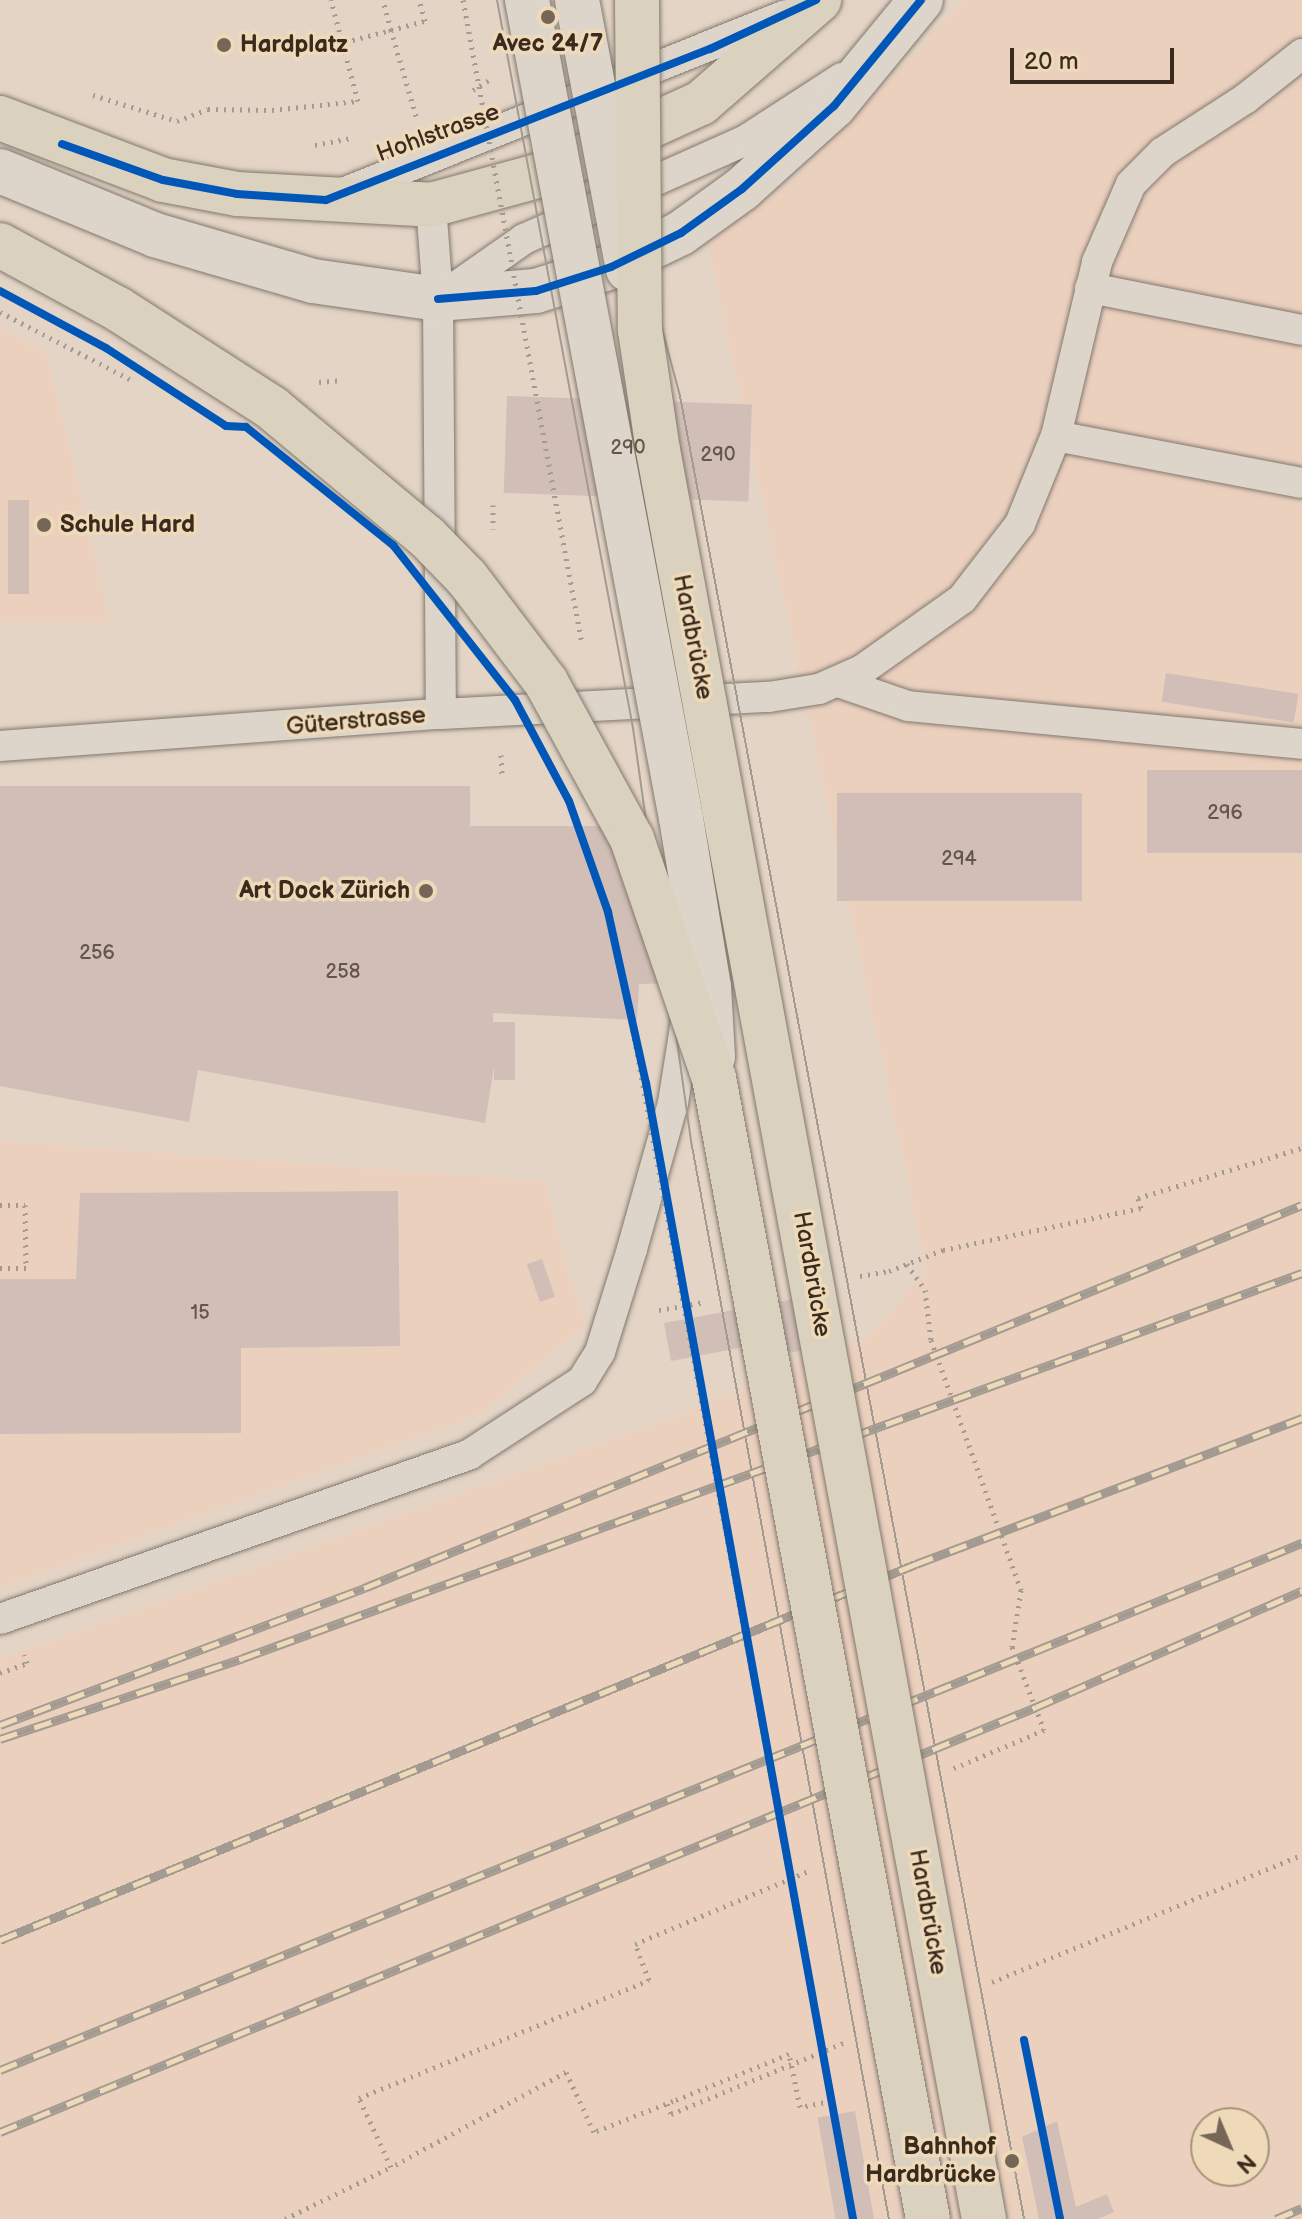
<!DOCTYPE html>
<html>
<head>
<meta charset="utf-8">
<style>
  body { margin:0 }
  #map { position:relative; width:1302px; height:2219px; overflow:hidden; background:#e3d4c5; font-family:"Balsamiq Sans",sans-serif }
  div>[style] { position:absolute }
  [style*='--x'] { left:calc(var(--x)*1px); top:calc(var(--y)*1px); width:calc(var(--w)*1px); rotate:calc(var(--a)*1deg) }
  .built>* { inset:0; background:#ebd0be }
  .building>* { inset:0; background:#d1bfb7; transform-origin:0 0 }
  .path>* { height:5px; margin-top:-2.5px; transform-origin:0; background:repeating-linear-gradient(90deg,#a39b91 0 2px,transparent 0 8px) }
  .roads { filter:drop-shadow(0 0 2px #82786e) drop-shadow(0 0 2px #82786e) }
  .lane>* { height:30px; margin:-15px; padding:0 15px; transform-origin:15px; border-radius:15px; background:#ddd5c9 }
  .secondary>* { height:44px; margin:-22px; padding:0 22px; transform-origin:22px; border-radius:22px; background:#ddd5c9 }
  .primary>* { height:44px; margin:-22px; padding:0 22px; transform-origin:22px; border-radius:22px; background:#dad1be }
  .tram>* { height:2px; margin:-1px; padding:0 1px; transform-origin:1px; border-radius:1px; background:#a39b91 }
  .rail>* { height:9px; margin-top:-4.5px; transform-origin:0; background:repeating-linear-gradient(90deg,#eedab8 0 18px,#a39b91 0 36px); box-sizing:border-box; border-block:2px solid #a39b91 }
  .path-bridge>* { height:5px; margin-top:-2.5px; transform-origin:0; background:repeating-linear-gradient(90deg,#a39b91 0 2px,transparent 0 8px) }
  .bridges { filter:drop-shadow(0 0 2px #82786e) drop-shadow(0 0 2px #82786e) }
  .secondary-bridge>* { height:44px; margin:-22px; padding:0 22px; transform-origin:22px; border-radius:22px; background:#ddd5c9 }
  .primary-bridge>* { height:44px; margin:-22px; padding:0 22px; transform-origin:22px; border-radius:22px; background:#dad1be }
  .cycleway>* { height:8px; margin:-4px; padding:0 4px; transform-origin:4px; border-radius:4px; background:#0057b8 }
  .dots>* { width:22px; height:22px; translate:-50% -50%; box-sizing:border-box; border:4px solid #eedab8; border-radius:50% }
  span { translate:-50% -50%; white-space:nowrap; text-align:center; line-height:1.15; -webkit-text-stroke:7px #eedab8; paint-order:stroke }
  .number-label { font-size:20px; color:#655448 }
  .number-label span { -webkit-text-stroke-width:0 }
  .poi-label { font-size:24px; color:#3b2a1e; font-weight:700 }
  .left { translate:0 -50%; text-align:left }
  .right { translate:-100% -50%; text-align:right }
  .street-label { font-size:24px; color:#3b2a1e }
  .north { position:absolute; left:1190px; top:2107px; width:80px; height:80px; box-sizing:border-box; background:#eedab8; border:2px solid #a6947a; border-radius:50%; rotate:136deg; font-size:22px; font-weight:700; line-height:32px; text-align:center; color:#3b2a1e }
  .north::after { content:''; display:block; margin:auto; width:28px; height:36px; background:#766658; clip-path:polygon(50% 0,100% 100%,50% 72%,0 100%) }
  .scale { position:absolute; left:1010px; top:48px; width:164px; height:36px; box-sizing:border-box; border:4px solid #3b2a1e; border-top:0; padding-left:10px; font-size:24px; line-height:28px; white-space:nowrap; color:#3b2a1e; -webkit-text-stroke:6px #eedab8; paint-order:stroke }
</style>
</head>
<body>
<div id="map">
  <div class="built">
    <i style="clip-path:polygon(evenodd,966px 0,1302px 0,1302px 2219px,0 2219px,0 1659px,681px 1414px,866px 1337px,927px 1271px,708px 245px,791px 182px,966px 0,1206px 2123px,1254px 2123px,1254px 2171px,1206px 2171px,1206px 2123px)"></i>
    <i style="clip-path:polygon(0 328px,47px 353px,111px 622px,0 622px)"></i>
    <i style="clip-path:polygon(0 1141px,544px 1181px,585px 1326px,479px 1415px,0 1588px)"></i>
  </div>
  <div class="building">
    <i style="left:507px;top:396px;width:245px;height:97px;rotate:2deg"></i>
    <i style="left:8px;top:500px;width:21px;height:94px"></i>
    <i style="left:1166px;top:673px;width:134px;height:29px;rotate:9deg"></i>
    <i style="left:1302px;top:770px;width:83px;height:155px;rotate:90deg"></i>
    <i style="clip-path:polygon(0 786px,470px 786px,470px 826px,645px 826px,677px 983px,639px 984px,637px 1020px,493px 1013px,493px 1022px,515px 1022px,515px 1080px,494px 1080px,494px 1067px,485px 1123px,198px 1070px,189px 1122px,0 1086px)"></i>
    <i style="left:837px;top:793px;width:245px;height:108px"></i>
    <i style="clip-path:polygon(398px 1191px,400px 1346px,241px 1348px,241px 1433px,0 1434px,0 1279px,76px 1279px,80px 1193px)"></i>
    <i style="left:542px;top:1259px;width:40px;height:16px;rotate:71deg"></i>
    <i style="clip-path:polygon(816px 1295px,825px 1346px,763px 1358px,760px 1344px,671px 1361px,664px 1323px)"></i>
    <i style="left:855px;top:2111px;width:110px;height:38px;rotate:80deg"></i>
    <i style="clip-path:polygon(1057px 2121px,1076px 2207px,1107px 2194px,1114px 2212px,1098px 2219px,1039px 2219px,1022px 2137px)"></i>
  </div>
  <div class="path">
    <i style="--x:345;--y:42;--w:48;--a:-14.6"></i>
    <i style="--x:391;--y:30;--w:31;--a:-105"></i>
    <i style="--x:473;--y:90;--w:22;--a:-32"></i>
    <i style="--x:93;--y:95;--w:88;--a:17.2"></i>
    <i style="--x:177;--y:121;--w:33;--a:-21"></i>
    <i style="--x:208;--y:109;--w:64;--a:0.9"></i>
    <i style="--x:272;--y:110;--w:86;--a:-6"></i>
    <i style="--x:358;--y:101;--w:105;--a:-105"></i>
    <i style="--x:416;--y:116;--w:90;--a:-106.2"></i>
    <i style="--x:391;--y:30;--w:35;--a:-15"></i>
    <i style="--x:425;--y:21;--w:22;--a:-106"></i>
    <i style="--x:315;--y:145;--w:38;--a:-11"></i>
    <i style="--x:0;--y:312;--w:146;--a:27.3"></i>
    <i style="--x:319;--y:382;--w:24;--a:-5"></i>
    <i style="--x:493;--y:505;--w:24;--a:90"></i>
    <i style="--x:501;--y:755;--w:19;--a:87"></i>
    <i style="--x:0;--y:1205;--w:25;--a:0"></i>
    <i style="--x:25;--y:1205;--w:63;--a:89.1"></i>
    <i style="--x:26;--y:1268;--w:26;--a:180"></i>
    <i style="--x:907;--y:1264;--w:32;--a:55"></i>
    <i style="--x:925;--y:1290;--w:50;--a:83.2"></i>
    <i style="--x:931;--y:1340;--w:266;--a:70.2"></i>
    <i style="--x:1021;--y:1590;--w:58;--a:99"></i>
    <i style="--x:1012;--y:1647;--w:89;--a:68.9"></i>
    <i style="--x:1044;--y:1730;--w:100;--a:157"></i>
    <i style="--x:860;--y:1276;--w:29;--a:-10"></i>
    <i style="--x:889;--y:1271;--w:58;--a:-21.3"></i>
    <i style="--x:943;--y:1250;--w:202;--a:-12"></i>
    <i style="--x:1141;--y:1208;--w:10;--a:-107"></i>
    <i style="--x:1138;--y:1198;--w:171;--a:-17"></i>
    <i style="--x:659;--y:1310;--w:46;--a:-10.1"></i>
    <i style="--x:0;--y:1673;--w:29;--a:-20"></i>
    <i style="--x:27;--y:1663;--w:9;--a:-108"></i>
    <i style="--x:992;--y:1982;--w:335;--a:-22.3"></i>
    <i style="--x:1024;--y:2040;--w:183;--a:78.6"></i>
    <i style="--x:673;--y:2101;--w:85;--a:158.6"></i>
    <i style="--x:594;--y:2132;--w:66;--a:-115"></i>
    <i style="--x:566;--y:2072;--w:199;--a:151.5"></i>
    <i style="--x:391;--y:2167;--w:76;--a:-114.9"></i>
    <i style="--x:359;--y:2098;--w:313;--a:-22.1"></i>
    <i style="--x:649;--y:1980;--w:39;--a:-111"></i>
    <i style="--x:635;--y:1944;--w:191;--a:-22.8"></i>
    <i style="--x:831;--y:2101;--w:120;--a:79.4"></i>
    <i style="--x:667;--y:2104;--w:11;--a:68"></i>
    <i style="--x:671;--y:2114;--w:189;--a:-22.4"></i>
    <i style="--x:285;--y:2219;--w:118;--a:-26.1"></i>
  </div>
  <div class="roads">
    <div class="lane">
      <i style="--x:333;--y:197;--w:487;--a:-21.9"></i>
      <i style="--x:431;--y:205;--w:94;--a:85.7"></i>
      <i style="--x:438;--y:299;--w:415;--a:89.6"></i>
      <i style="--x:1090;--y:288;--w:216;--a:11.2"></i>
      <i style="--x:440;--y:298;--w:103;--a:-35.1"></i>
      <i style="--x:524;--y:239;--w:243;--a:-24"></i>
      <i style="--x:746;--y:140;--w:114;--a:-32.9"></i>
      <i style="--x:1056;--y:436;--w:250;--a:10.8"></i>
      <i style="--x:838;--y:682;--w:74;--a:18.9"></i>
      <i style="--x:908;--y:706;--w:396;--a:5.5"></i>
      <i style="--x:0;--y:746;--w:442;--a:-4.2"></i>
      <i style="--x:441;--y:714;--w:328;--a:-3"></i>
      <i style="--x:769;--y:697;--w:51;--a:-9.1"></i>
      <i style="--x:819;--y:689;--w:47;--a:-23.8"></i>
      <i style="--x:862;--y:670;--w:123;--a:-35.4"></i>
      <i style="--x:962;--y:599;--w:95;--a:-52.3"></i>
      <i style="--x:1020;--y:524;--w:95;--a:-67.8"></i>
      <i style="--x:1056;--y:436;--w:179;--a:-76.7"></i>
      <i style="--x:1097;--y:262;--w:85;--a:-66.4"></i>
      <i style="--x:1131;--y:184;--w:45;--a:-45"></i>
      <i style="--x:1163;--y:152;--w:98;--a:-32.9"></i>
      <i style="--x:1245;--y:99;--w:73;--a:-38.3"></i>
      <i style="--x:0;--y:1619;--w:498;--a:-19.3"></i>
      <i style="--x:470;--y:1454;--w:134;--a:-33.1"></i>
      <i style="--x:582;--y:1381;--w:34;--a:-58"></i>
      <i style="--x:600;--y:1352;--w:108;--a:-72.7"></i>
      <i style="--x:632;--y:1249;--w:152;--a:-74.3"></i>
      <i style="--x:673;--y:1103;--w:89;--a:-81"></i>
    </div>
    <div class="secondary">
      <i style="--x:0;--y:171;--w:168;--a:22.4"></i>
      <i style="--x:155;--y:235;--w:165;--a:16.2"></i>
      <i style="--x:313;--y:281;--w:126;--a:8.2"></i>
      <i style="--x:438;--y:299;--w:98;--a:-4.7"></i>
      <i style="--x:536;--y:291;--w:79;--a:-17.7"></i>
      <i style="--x:611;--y:267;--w:78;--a:-25.9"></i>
      <i style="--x:681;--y:233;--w:75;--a:-35.8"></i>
      <i style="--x:742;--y:189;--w:124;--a:-42.1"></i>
      <i style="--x:834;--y:106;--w:137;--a:-50.6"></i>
    </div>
    <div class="primary">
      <i style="--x:0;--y:118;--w:174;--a:20.8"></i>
      <i style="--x:163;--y:180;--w:75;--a:10.7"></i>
      <i style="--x:237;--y:194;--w:194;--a:3.2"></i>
      <i style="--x:431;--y:205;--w:118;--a:-15.2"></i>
      <i style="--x:545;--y:174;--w:171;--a:-24.5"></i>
      <i style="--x:701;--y:103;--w:157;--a:-41.1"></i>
    </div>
  </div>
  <div class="tram">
    <i style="--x:497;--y:0;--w:741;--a:79.42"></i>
    <i style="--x:633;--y:728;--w:422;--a:82"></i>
    <i style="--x:692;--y:1146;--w:1091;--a:79.6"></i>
    <i style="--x:589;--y:0;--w:233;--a:78.6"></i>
    <i style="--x:635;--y:228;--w:174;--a:75"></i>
    <i style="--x:680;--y:396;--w:1855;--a:79.31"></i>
  </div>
  <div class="rail">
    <i style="--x:0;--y:1725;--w:389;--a:-20.6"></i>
    <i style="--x:364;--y:1588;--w:1013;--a:-22.21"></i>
    <i style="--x:0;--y:1739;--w:256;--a:-18.4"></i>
    <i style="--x:243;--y:1658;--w:1127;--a:-19.98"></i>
    <i style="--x:0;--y:1940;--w:990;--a:-22.32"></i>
    <i style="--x:916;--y:1564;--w:413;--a:-20.7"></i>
    <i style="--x:0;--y:2070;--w:1405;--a:-22.04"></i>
    <i style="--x:0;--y:2132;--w:1120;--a:-22.3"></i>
    <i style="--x:1036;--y:1707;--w:290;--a:-23.6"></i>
    <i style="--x:1276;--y:2219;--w:28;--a:-23"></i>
  </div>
  <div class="path-bridge">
    <i style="--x:463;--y:0;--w:655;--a:79.53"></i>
    <i style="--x:624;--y:983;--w:1137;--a:79.51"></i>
    <i style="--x:831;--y:2101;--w:32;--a:169"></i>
    <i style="--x:800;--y:2107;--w:54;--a:-101.7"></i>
    <i style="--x:789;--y:2054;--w:125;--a:157.9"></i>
  </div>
  <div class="bridges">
    <div class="secondary-bridge">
      <i style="--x:527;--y:0;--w:832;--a:79.34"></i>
      <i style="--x:681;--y:818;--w:171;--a:80.6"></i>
      <i style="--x:709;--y:987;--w:70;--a:86.7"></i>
      <i style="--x:577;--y:0;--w:274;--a:79.3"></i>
    </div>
    <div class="primary-bridge">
      <i style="--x:637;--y:0;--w:330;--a:89.5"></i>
      <i style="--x:640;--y:330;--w:121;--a:81.5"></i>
      <i style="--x:658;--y:450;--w:1799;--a:79.56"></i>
      <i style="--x:0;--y:245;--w:134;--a:28.5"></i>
      <i style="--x:118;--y:309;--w:183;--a:32.7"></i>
      <i style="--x:272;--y:408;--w:202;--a:39.8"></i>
      <i style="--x:427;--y:537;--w:57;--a:45.7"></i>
      <i style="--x:467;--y:578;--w:131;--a:52.8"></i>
      <i style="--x:546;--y:682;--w:179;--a:61.3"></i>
      <i style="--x:632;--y:839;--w:253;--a:71.1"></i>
      <i style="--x:714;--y:1078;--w:1161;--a:79.38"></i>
    </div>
  </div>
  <div class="cycleway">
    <i style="--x:62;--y:144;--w:107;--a:19.6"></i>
    <i style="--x:163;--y:180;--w:75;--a:10.7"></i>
    <i style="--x:237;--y:194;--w:89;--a:3.9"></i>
    <i style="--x:326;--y:200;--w:413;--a:-21.5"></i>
    <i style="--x:710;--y:49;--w:117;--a:-24.8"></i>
    <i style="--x:0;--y:291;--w:120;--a:28.3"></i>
    <i style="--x:106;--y:348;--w:143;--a:33"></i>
    <i style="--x:226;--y:426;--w:20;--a:3"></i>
    <i style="--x:246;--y:427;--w:189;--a:38.8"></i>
    <i style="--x:393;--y:545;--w:197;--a:51.8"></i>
    <i style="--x:515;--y:700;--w:115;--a:61.9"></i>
    <i style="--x:569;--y:801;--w:118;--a:70.6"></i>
    <i style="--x:608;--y:912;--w:175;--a:77.5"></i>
    <i style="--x:646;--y:1083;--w:1155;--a:79.67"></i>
    <i style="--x:438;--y:299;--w:98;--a:-4.7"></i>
    <i style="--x:536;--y:291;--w:79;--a:-17.7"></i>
    <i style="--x:611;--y:267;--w:78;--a:-25.9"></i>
    <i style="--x:681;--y:233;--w:75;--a:-35.8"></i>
    <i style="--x:742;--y:189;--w:124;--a:-42.1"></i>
    <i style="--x:834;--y:106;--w:137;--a:-50.6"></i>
    <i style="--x:1024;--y:2040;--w:183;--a:78.6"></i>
  </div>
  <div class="dots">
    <i style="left:548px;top:17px;background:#766658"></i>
    <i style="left:224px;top:45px;background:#766658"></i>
    <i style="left:44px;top:525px;background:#766658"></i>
    <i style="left:426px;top:891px;background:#766658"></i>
    <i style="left:1012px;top:2161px;background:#766658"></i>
  </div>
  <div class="number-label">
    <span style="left:628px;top:448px">290</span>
    <span style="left:718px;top:455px">290</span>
    <span style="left:1225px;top:813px">296</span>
    <span style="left:959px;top:859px">294</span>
    <span style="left:97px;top:953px">256</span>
    <span style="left:343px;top:972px">258</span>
    <span style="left:200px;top:1313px">15</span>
  </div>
  <div class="poi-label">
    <span style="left:548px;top:44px">Avec 24/7</span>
    <span class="left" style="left:240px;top:45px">Hardplatz</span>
    <span class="left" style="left:60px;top:525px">Schule Hard</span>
    <span class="right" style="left:410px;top:891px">Art Dock Zürich</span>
    <span class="right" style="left:996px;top:2161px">Bahnhof<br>Hardbrücke</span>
  </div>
  <div class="street-label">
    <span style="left:438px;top:133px;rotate:-20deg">Hohlstrasse</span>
    <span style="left:693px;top:637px;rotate:79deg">Hardbrücke</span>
    <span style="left:356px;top:721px;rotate:-5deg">Güterstrasse</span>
    <span style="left:812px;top:1274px;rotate:80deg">Hardbrücke</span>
    <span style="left:928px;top:1912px;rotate:80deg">Hardbrücke</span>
  </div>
  <div class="north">N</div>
  <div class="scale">20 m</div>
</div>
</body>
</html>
